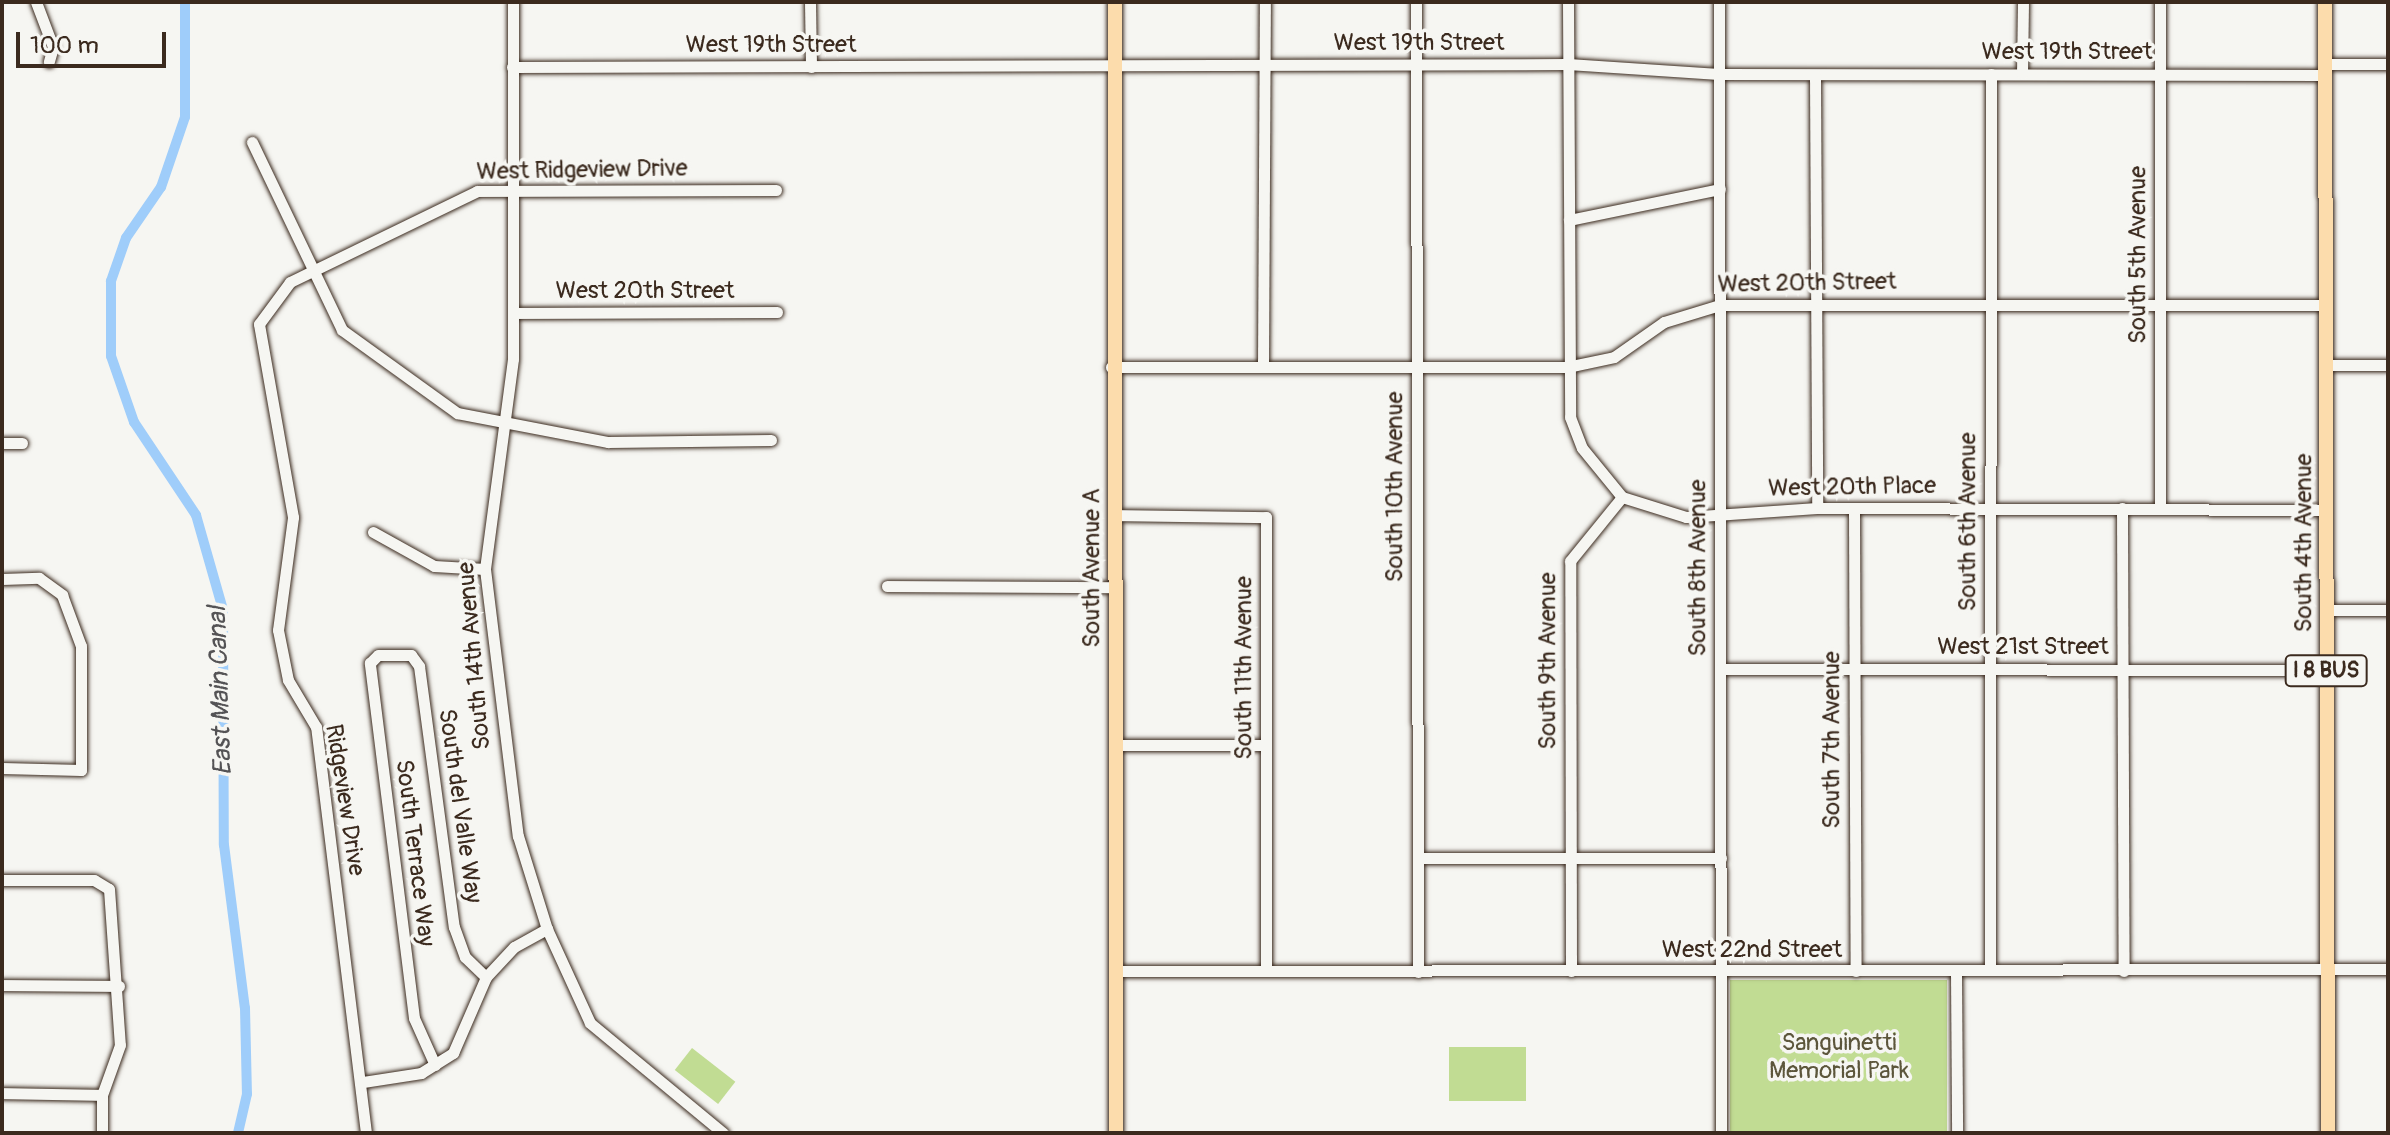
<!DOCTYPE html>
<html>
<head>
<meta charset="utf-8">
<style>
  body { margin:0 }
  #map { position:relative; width:2390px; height:1135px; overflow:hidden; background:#f6f6f2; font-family:Pangolin,sans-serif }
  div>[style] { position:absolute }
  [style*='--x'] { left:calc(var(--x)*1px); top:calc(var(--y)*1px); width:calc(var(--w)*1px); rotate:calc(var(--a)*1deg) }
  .green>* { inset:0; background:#c1dc93; transform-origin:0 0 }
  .canal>* { height:10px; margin:-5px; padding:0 5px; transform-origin:5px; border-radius:5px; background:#9fcdfa }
  .roads { filter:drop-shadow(0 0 2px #3b2a1e) drop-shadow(0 0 2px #3b2a1e) }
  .minor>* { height:11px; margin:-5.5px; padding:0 5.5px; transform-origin:5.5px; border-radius:5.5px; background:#f6f6f2 }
  .major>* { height:14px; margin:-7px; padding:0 7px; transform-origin:7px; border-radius:7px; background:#fcdcac }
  span { translate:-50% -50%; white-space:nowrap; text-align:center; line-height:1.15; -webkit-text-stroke:7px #f6f6f2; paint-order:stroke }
  .shield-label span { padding:2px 6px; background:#f6f6f2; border:2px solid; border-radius:6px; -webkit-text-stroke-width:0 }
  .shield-label { font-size:22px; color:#3b2a1e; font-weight:700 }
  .street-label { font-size:24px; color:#3b2a1e }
  .park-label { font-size:24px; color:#5c563b }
  .water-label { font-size:26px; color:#545355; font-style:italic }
  .frame { position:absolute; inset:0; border:4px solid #3b2a1e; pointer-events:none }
  .scale { position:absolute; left:16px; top:32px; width:150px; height:36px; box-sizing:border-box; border:4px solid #3b2a1e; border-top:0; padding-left:10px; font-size:24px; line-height:28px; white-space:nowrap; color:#3b2a1e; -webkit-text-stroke:6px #f6f6f2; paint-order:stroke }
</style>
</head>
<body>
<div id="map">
  <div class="green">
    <i style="left:1947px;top:980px;width:153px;height:217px;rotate:90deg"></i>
    <i style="left:1449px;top:1047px;width:77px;height:54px"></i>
    <i style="left:692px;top:1048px;width:55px;height:28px;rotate:38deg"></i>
  </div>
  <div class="canal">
    <i style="--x:185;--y:2;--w:115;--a:90"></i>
    <i style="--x:185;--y:117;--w:74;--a:108.9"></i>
    <i style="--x:161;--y:187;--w:62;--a:124.5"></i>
    <i style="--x:126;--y:238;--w:46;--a:109.2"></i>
    <i style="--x:111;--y:281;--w:75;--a:90"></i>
    <i style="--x:111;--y:356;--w:70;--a:70.8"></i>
    <i style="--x:134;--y:422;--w:112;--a:56.3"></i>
    <i style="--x:196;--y:515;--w:99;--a:74.1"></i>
    <i style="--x:223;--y:610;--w:235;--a:89.8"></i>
    <i style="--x:224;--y:845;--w:164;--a:82.7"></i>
    <i style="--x:245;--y:1008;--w:86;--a:88.7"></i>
    <i style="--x:247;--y:1094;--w:40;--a:103"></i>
  </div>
  <div class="roads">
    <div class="minor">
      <i style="--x:36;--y:2;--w:48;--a:69.3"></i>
      <i style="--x:53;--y:47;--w:15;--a:106"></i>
      <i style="--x:513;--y:2;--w:357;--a:90"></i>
      <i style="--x:513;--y:359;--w:212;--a:97.6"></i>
      <i style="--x:485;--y:569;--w:269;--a:83"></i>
      <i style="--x:518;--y:836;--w:97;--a:72.7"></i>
      <i style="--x:547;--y:929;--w:103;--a:65.4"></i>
      <i style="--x:590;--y:1023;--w:173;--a:39.6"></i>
      <i style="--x:810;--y:2;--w:65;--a:89.1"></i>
      <i style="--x:1416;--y:2;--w:970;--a:89.88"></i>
      <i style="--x:1568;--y:2;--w:415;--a:89.7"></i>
      <i style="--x:1570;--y:417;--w:33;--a:69"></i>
      <i style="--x:1582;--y:448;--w:63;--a:50.8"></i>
      <i style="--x:1622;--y:497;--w:67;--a:17.4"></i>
      <i style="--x:1686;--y:517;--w:131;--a:-3.9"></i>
      <i style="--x:1817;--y:508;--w:510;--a:0.22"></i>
      <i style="--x:1719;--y:2;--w:1131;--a:89.9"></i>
      <i style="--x:2325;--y:64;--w:63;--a:0"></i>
      <i style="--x:512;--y:67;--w:1056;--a:-0.16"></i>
      <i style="--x:1568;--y:64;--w:151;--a:3.8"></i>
      <i style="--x:1719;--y:74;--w:606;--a:0.09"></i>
      <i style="--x:2022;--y:74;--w:72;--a:-89.2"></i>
      <i style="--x:1815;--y:75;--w:433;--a:89.7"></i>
      <i style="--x:252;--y:142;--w:208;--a:64.4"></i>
      <i style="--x:342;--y:330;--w:142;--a:35.8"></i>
      <i style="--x:457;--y:413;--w:154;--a:10.9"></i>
      <i style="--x:608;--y:442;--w:163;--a:-0.7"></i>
      <i style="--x:1569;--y:220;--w:154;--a:-11.6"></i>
      <i style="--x:514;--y:313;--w:263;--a:-0.2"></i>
      <i style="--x:2327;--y:365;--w:61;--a:0"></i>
      <i style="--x:1263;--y:366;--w:364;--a:-89.7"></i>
      <i style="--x:1111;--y:367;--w:456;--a:0"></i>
      <i style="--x:1567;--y:367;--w:48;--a:-12"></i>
      <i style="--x:1614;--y:357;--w:61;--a:-35"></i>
      <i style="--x:1664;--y:322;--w:59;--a:-16.9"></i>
      <i style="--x:1720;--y:305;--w:606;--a:0"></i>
      <i style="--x:2;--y:443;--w:20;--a:0"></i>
      <i style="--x:2122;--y:508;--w:463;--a:89.8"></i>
      <i style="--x:2160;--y:508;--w:506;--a:-90"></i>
      <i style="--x:1854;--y:509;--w:462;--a:89.8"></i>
      <i style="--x:1114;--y:515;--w:152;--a:0.8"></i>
      <i style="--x:1266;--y:517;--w:453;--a:90"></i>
      <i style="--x:373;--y:532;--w:70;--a:29.1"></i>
      <i style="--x:434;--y:566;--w:51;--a:3.4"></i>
      <i style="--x:2;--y:579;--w:37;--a:-2"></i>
      <i style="--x:39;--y:578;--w:29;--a:36"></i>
      <i style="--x:62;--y:595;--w:54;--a:69.6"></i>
      <i style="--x:81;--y:646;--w:124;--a:90"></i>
      <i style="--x:81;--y:770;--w:79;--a:-178.5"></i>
      <i style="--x:887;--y:586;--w:227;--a:0.3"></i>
      <i style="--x:2327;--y:610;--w:61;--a:0"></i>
      <i style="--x:1721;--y:669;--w:605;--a:0.09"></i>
      <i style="--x:1115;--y:745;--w:151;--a:0"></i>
      <i style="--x:1419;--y:858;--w:302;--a:0"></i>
      <i style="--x:2;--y:880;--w:92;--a:0"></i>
      <i style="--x:94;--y:880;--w:17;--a:31"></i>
      <i style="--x:109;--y:889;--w:156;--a:86"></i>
      <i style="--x:120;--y:1045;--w:53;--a:109.8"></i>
      <i style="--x:102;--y:1095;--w:38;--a:90"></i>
      <i style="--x:1990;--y:970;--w:896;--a:-89.94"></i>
      <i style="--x:1116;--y:971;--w:1272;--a:-0.09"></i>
      <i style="--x:1571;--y:971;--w:410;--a:-90.1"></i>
      <i style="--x:1570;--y:561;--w:82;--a:-50.9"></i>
      <i style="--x:1956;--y:972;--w:161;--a:89.6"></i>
      <i style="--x:2;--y:985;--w:117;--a:0.5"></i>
      <i style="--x:435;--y:1065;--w:51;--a:-114.1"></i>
      <i style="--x:414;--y:1018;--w:358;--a:-97.1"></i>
      <i style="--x:370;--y:663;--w:11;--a:-45"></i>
      <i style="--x:378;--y:655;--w:33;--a:0"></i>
      <i style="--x:411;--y:655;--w:14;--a:54"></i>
      <i style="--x:419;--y:666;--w:263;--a:82.4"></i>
      <i style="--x:454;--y:927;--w:32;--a:70"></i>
      <i style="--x:465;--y:957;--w:29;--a:44"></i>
      <i style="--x:363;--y:1082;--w:59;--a:-8.8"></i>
      <i style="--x:421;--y:1073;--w:38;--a:-32"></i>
      <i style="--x:453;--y:1053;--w:83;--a:-66.5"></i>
      <i style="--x:486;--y:977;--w:41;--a:-47"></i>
      <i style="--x:514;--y:947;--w:38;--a:-29"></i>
      <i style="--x:2;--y:1093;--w:100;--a:1.1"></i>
      <i style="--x:366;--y:1133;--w:409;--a:-97"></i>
      <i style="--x:316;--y:727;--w:55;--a:-120.8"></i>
      <i style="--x:288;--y:680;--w:51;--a:-101.3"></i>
      <i style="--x:278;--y:630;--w:114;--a:-82.4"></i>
      <i style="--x:293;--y:517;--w:196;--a:-100"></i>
      <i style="--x:259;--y:324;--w:52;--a:-53.6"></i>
      <i style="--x:290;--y:282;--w:208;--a:-25.9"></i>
      <i style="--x:477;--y:191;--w:299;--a:-0.2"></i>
    </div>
    <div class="major">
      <i style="--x:1115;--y:2;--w:1131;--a:89.95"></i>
      <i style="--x:2325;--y:2;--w:1131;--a:89.85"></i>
    </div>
  </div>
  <div class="shield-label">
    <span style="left:2326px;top:671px">I 8 BUS</span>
  </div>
  <div class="street-label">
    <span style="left:1419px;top:43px">West 19th Street</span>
    <span style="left:771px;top:45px">West 19th Street</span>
    <span style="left:2067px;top:52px">West 19th Street</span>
    <span style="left:582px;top:170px;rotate:-1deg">West Ridgeview Drive</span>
    <span style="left:2138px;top:255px;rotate:-90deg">South 5th Avenue</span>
    <span style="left:1807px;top:283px;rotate:-1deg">West 20th Street</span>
    <span style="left:645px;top:291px">West 20th Street</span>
    <span style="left:1395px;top:487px;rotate:-90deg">South 10th Avenue</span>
    <span style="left:1852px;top:487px;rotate:-1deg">West 20th Place</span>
    <span style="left:1968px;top:522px;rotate:-90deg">South 6th Avenue</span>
    <span style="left:2304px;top:543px;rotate:-90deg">South 4th Avenue</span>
    <span style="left:1092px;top:568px;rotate:-90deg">South Avenue A</span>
    <span style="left:1698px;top:568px;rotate:-90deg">South 8th Avenue</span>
    <span style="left:2023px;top:647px">West 21st Street</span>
    <span style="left:474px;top:656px;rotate:-95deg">South 14th Avenue</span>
    <span style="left:1548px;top:661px;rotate:-90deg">South 9th Avenue</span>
    <span style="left:1244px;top:668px;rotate:-90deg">South 11th Avenue</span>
    <span style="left:1832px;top:740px;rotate:-90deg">South 7th Avenue</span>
    <span style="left:345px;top:800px;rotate:81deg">Ridgeview Drive</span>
    <span style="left:460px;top:806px;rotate:82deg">South del Valle Way</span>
    <span style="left:415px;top:853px;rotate:83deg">South Terrace Way</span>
    <span style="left:1752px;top:950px">West 22nd Street</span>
  </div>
  <div class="park-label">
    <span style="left:1839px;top:1057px">Sanguinetti<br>Memorial Park</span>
  </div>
  <div class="water-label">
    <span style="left:221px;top:691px;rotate:-92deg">East Main Canal</span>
  </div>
  <div class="frame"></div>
  <div class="scale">100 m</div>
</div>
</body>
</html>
